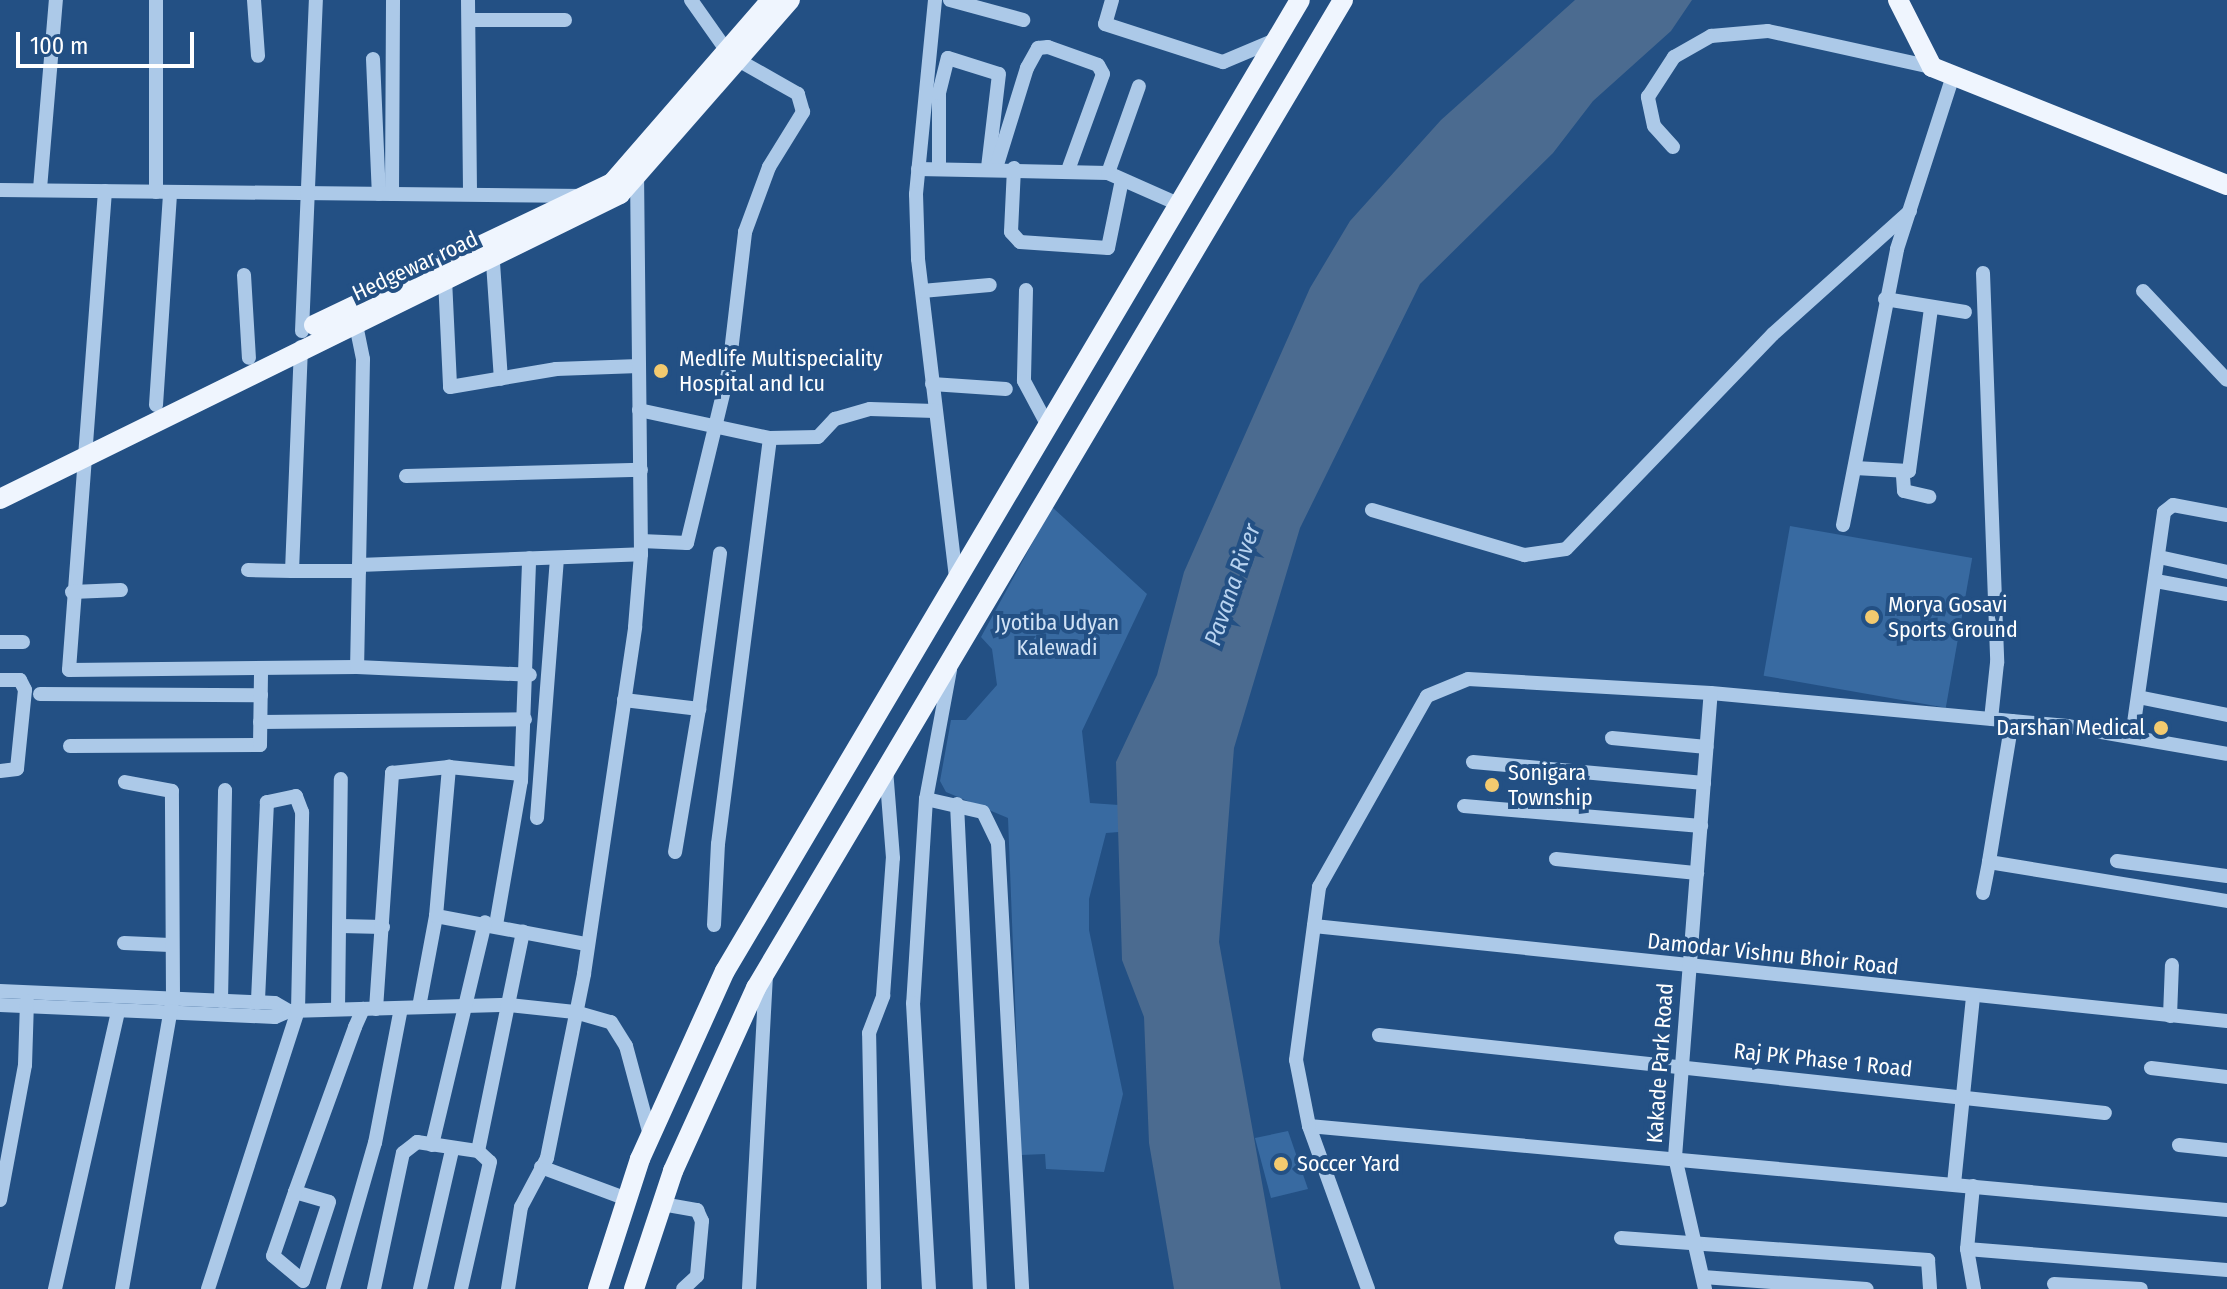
<!DOCTYPE html>
<html>
<head>
<meta charset="utf-8">
<style>
  body { margin:0 }
  #map { position:relative; width:2227px; height:1289px; overflow:hidden; background:#235084; font-family:"Fira Sans Condensed",sans-serif }
  div>[style] { position:absolute }
  [style*='--x'] { left:calc(var(--x)*1px); top:calc(var(--y)*1px); width:calc(var(--w)*1px); rotate:calc(var(--a)*1deg) }
  .green>* { inset:0; background:#386aa1; transform-origin:0 0 }
  .water>* { inset:0; background:#4b6b90 }
  .minor>* { height:14px; margin:-7px; padding:0 7px; transform-origin:7px; border-radius:7px; background:#acc9e8 }
  .major>* { height:20px; margin:-10px; padding:0 10px; transform-origin:10px; border-radius:10px; background:#eff5fe }
  .dots>* { width:22px; height:22px; translate:-50% -50%; box-sizing:border-box; border:4px solid #235084; border-radius:50% }
  span { translate:-50% -50%; white-space:nowrap; text-align:center; line-height:1.15; -webkit-text-stroke:8px #235084; paint-order:stroke }
  .street-label { font-size:22px; color:#fff }
  .poi-label { font-size:22px; color:#fff }
  .left { translate:0 -50%; text-align:left }
  .right { translate:-100% -50%; text-align:right }
  .park-label { font-size:22px; color:#d0e2f6 }
  .water-label { font-size:24px; color:#b8d3f0; font-style:italic }
  .scale { position:absolute; left:16px; top:32px; width:178px; height:36px; box-sizing:border-box; border:4px solid #fff; border-top:0; padding-left:10px; font-size:24px; line-height:28px; white-space:nowrap; color:#fff; -webkit-text-stroke:6px #235084; paint-order:stroke }
</style>
</head>
<body>
<div id="map">
  <div class="green">
    <i style="clip-path:polygon(1052px 507px,1147px 594px,1082px 731px,1090px 803px,1119px 805px,1119px 832px,1106px 833px,1089px 899px,1089px 930px,1123px 1094px,1104px 1172px,1046px 1169px,1045px 1154px,1021px 1155px,1008px 818px,946px 792px,940px 781px,951px 720px,966px 720px,997px 685px,992px 649px,981px 637px)"></i>
    <i style="left:1790px;top:526px;width:185px;height:152px;rotate:10deg"></i>
    <i style="clip-path:polygon(1288px 1131px,1308px 1189px,1271px 1198px,1255px 1138px)"></i>
  </div>
  <div class="water">
    <i style="clip-path:polygon(1575px 0,1692px 0,1671px 31px,1593px 101px,1553px 153px,1420px 284px,1300px 528px,1234px 748px,1219px 942px,1281px 1289px,1174px 1289px,1149px 1143px,1144px 1017px,1122px 960px,1116px 762px,1157px 675px,1184px 572px,1310px 288px,1350px 221px,1441px 120px)"></i>
  </div>
  <div class="minor">
    <i style="--x:156;--y:0;--w:192;--a:90"></i>
    <i style="--x:254;--y:0;--w:56;--a:85.9"></i>
    <i style="--x:468;--y:0;--w:194;--a:89.4"></i>
    <i style="--x:691;--y:0;--w:62;--a:54.8"></i>
    <i style="--x:935;--y:0;--w:195;--a:95.6"></i>
    <i style="--x:916;--y:194;--w:65;--a:88.2"></i>
    <i style="--x:918;--y:259;--w:322;--a:83.2"></i>
    <i style="--x:950;--y:0;--w:76;--a:15.3"></i>
    <i style="--x:1112;--y:0;--w:25;--a:106"></i>
    <i style="--x:1105;--y:24;--w:124;--a:17.9"></i>
    <i style="--x:1223;--y:62;--w:56;--a:-22.9"></i>
    <i style="--x:469;--y:20;--w:96;--a:0"></i>
    <i style="--x:373;--y:59;--w:135;--a:87.5"></i>
    <i style="--x:1673;--y:147;--w:28;--a:-132"></i>
    <i style="--x:1654;--y:126;--w:30;--a:-102"></i>
    <i style="--x:1648;--y:97;--w:48;--a:-57"></i>
    <i style="--x:1674;--y:57;--w:43;--a:-29.6"></i>
    <i style="--x:1711;--y:36;--w:57;--a:-5"></i>
    <i style="--x:1768;--y:31;--w:168;--a:12.4"></i>
    <i style="--x:939;--y:167;--w:74;--a:-90"></i>
    <i style="--x:939;--y:93;--w:36;--a:-76"></i>
    <i style="--x:948;--y:58;--w:53;--a:17.4"></i>
    <i style="--x:999;--y:74;--w:95;--a:96.7"></i>
    <i style="--x:996;--y:168;--w:105;--a:-72.8"></i>
    <i style="--x:1027;--y:68;--w:23;--a:-61"></i>
    <i style="--x:1038;--y:48;--w:10;--a:-6"></i>
    <i style="--x:1048;--y:47;--w:53;--a:19.8"></i>
    <i style="--x:1098;--y:65;--w:10;--a:61"></i>
    <i style="--x:1103;--y:74;--w:102;--a:110"></i>
    <i style="--x:1014;--y:168;--w:64;--a:92.7"></i>
    <i style="--x:1011;--y:232;--w:13;--a:48"></i>
    <i style="--x:1020;--y:242;--w:88;--a:3.9"></i>
    <i style="--x:1108;--y:248;--w:69;--a:-78.4"></i>
    <i style="--x:918;--y:169;--w:190;--a:1.2"></i>
    <i style="--x:1108;--y:173;--w:77;--a:23.9"></i>
    <i style="--x:1108;--y:173;--w:92;--a:-70.4"></i>
    <i style="--x:40;--y:189;--w:190;--a:-85.2"></i>
    <i style="--x:0;--y:190;--w:586;--a:0.59"></i>
    <i style="--x:105;--y:191;--w:480;--a:94.3"></i>
    <i style="--x:69;--y:670;--w:288;--a:-0.6"></i>
    <i style="--x:357;--y:667;--w:173;--a:2.6"></i>
    <i style="--x:392;--y:194;--w:194;--a:-89.7"></i>
    <i style="--x:492;--y:248;--w:131;--a:86.1"></i>
    <i style="--x:1983;--y:273;--w:390;--a:87.9"></i>
    <i style="--x:1997;--y:663;--w:56;--a:96.1"></i>
    <i style="--x:244;--y:275;--w:83;--a:86.6"></i>
    <i style="--x:445;--y:279;--w:108;--a:87.3"></i>
    <i style="--x:450;--y:387;--w:108;--a:-9.6"></i>
    <i style="--x:556;--y:369;--w:83;--a:-2.1"></i>
    <i style="--x:1026;--y:290;--w:91;--a:91.3"></i>
    <i style="--x:1024;--y:381;--w:49;--a:61.9"></i>
    <i style="--x:922;--y:291;--w:68;--a:-5"></i>
    <i style="--x:2143;--y:291;--w:122;--a:46.7"></i>
    <i style="--x:1885;--y:299;--w:81;--a:9.2"></i>
    <i style="--x:354;--y:315;--w:45;--a:78.4"></i>
    <i style="--x:363;--y:359;--w:308;--a:91.1"></i>
    <i style="--x:302;--y:331;--w:331;--a:-87.6"></i>
    <i style="--x:301;--y:347;--w:224;--a:92.3"></i>
    <i style="--x:292;--y:571;--w:67;--a:0"></i>
    <i style="--x:932;--y:384;--w:74;--a:3.9"></i>
    <i style="--x:156;--y:405;--w:212;--a:-86.2"></i>
    <i style="--x:639;--y:410;--w:134;--a:12.1"></i>
    <i style="--x:770;--y:438;--w:48;--a:-1.2"></i>
    <i style="--x:818;--y:437;--w:25;--a:-47"></i>
    <i style="--x:835;--y:419;--w:36;--a:-16"></i>
    <i style="--x:870;--y:409;--w:65;--a:1.8"></i>
    <i style="--x:1855;--y:468;--w:54;--a:3.2"></i>
    <i style="--x:1909;--y:471;--w:164;--a:-82.3"></i>
    <i style="--x:406;--y:476;--w:235;--a:-1.5"></i>
    <i style="--x:1903;--y:476;--w:15;--a:86"></i>
    <i style="--x:1904;--y:491;--w:26;--a:13"></i>
    <i style="--x:1372;--y:510;--w:159;--a:16.5"></i>
    <i style="--x:1524;--y:555;--w:42;--a:-8.1"></i>
    <i style="--x:1566;--y:549;--w:298;--a:-46.1"></i>
    <i style="--x:1773;--y:334;--w:184;--a:-41.9"></i>
    <i style="--x:1843;--y:525;--w:281;--a:-78.9"></i>
    <i style="--x:1897;--y:249;--w:182;--a:-72.1"></i>
    <i style="--x:641;--y:541;--w:46;--a:2.5"></i>
    <i style="--x:687;--y:543;--w:179;--a:-76.4"></i>
    <i style="--x:729;--y:369;--w:138;--a:-83.3"></i>
    <i style="--x:745;--y:232;--w:69;--a:-69.7"></i>
    <i style="--x:769;--y:167;--w:65;--a:-58.3"></i>
    <i style="--x:803;--y:112;--w:19;--a:-106"></i>
    <i style="--x:798;--y:94;--w:69;--a:-150.5"></i>
    <i style="--x:2159;--y:557;--w:70;--a:12.4"></i>
    <i style="--x:359;--y:565;--w:282;--a:-2.2"></i>
    <i style="--x:248;--y:570;--w:44;--a:1.3"></i>
    <i style="--x:2156;--y:581;--w:72;--a:10.4"></i>
    <i style="--x:72;--y:592;--w:49;--a:-2.3"></i>
    <i style="--x:0;--y:642;--w:23;--a:0"></i>
    <i style="--x:950;--y:670;--w:131;--a:100.5"></i>
    <i style="--x:926;--y:799;--w:58;--a:12.8"></i>
    <i style="--x:983;--y:812;--w:34;--a:64"></i>
    <i style="--x:998;--y:843;--w:447;--a:86.9"></i>
    <i style="--x:0;--y:680;--w:20;--a:0"></i>
    <i style="--x:20;--y:680;--w:11;--a:63"></i>
    <i style="--x:25;--y:690;--w:79;--a:95.8"></i>
    <i style="--x:17;--y:769;--w:17;--a:173"></i>
    <i style="--x:40;--y:694;--w:221;--a:0.3"></i>
    <i style="--x:2138;--y:697;--w:91;--a:11.4"></i>
    <i style="--x:624;--y:700;--w:76;--a:6.8"></i>
    <i style="--x:699;--y:709;--w:145;--a:99.5"></i>
    <i style="--x:699;--y:709;--w:157;--a:-82.3"></i>
    <i style="--x:2012;--y:721;--w:143;--a:99.3"></i>
    <i style="--x:1989;--y:862;--w:241;--a:9.3"></i>
    <i style="--x:260;--y:722;--w:265;--a:-0.6"></i>
    <i style="--x:2132;--y:737;--w:227;--a:-81.9"></i>
    <i style="--x:2164;--y:512;--w:11;--a:-38"></i>
    <i style="--x:2173;--y:505;--w:55;--a:10.5"></i>
    <i style="--x:1612;--y:738;--w:95;--a:5.4"></i>
    <i style="--x:70;--y:746;--w:190;--a:-0.3"></i>
    <i style="--x:260;--y:745;--w:75;--a:-89.2"></i>
    <i style="--x:1473;--y:762;--w:232;--a:5.2"></i>
    <i style="--x:926;--y:799;--w:204;--a:93.6"></i>
    <i style="--x:913;--y:1003;--w:286;--a:86.8"></i>
    <i style="--x:957;--y:804;--w:486;--a:87.3"></i>
    <i style="--x:1464;--y:806;--w:238;--a:4.8"></i>
    <i style="--x:537;--y:818;--w:260;--a:-85.6"></i>
    <i style="--x:1556;--y:859;--w:142;--a:5.7"></i>
    <i style="--x:2117;--y:861;--w:111;--a:7.8"></i>
    <i style="--x:1983;--y:893;--w:32;--a:-79"></i>
    <i style="--x:436;--y:916;--w:153;--a:10.6"></i>
    <i style="--x:496;--y:925;--w:146;--a:-80.2"></i>
    <i style="--x:521;--y:781;--w:223;--a:-87.9"></i>
    <i style="--x:714;--y:925;--w:81;--a:-87.2"></i>
    <i style="--x:718;--y:844;--w:409;--a:-82.7"></i>
    <i style="--x:341;--y:926;--w:42;--a:1.4"></i>
    <i style="--x:1314;--y:926;--w:918;--a:5.94"></i>
    <i style="--x:124;--y:943;--w:46;--a:2.5"></i>
    <i style="--x:0;--y:991;--w:275;--a:2.5"></i>
    <i style="--x:275;--y:1003;--w:16;--a:30"></i>
    <i style="--x:221;--y:1001;--w:211;--a:-88.9"></i>
    <i style="--x:0;--y:1005;--w:275;--a:2.5"></i>
    <i style="--x:275;--y:1017;--w:15;--a:-23"></i>
    <i style="--x:289;--y:1011;--w:220;--a:-1.6"></i>
    <i style="--x:509;--y:1005;--w:66;--a:6.1"></i>
    <i style="--x:575;--y:1012;--w:37;--a:16"></i>
    <i style="--x:611;--y:1022;--w:28;--a:58"></i>
    <i style="--x:626;--y:1046;--w:92;--a:74.9"></i>
    <i style="--x:419;--y:1007;--w:93;--a:-79.4"></i>
    <i style="--x:436;--y:916;--w:150;--a:-85"></i>
    <i style="--x:338;--y:1009;--w:230;--a:-89.3"></i>
    <i style="--x:376;--y:1009;--w:237;--a:-86.1"></i>
    <i style="--x:392;--y:773;--w:57;--a:-6"></i>
    <i style="--x:449;--y:767;--w:72;--a:5.6"></i>
    <i style="--x:2170;--y:1016;--w:51;--a:-87.8"></i>
    <i style="--x:1379;--y:1035;--w:730;--a:6.13"></i>
    <i style="--x:2151;--y:1068;--w:77;--a:6.8"></i>
    <i style="--x:1309;--y:1126;--w:922;--a:5.23"></i>
    <i style="--x:432;--y:1145;--w:229;--a:-76.6"></i>
    <i style="--x:2179;--y:1145;--w:48;--a:5.9"></i>
    <i style="--x:478;--y:1151;--w:224;--a:-78.4"></i>
    <i style="--x:541;--y:1167;--w:92;--a:20.4"></i>
    <i style="--x:1954;--y:1184;--w:187;--a:-84.2"></i>
    <i style="--x:1973;--y:1186;--w:63;--a:95.4"></i>
    <i style="--x:1967;--y:1249;--w:41;--a:80.1"></i>
    <i style="--x:295;--y:1192;--w:35;--a:16"></i>
    <i style="--x:329;--y:1202;--w:83;--a:108.2"></i>
    <i style="--x:303;--y:1281;--w:39;--a:-140"></i>
    <i style="--x:273;--y:1256;--w:68;--a:-71"></i>
    <i style="--x:295;--y:1192;--w:176;--a:-70"></i>
    <i style="--x:355;--y:1027;--w:20;--a:-66"></i>
    <i style="--x:0;--y:1200;--w:137;--a:-79.5"></i>
    <i style="--x:25;--y:1065;--w:64;--a:-88.2"></i>
    <i style="--x:662;--y:1204;--w:36;--a:10"></i>
    <i style="--x:697;--y:1210;--w:12;--a:66"></i>
    <i style="--x:702;--y:1221;--w:55;--a:95.2"></i>
    <i style="--x:697;--y:1276;--w:19;--a:137"></i>
    <i style="--x:1621;--y:1238;--w:308;--a:4.1"></i>
    <i style="--x:1928;--y:1260;--w:29;--a:86"></i>
    <i style="--x:1967;--y:1249;--w:261;--a:4.6"></i>
    <i style="--x:1703;--y:1277;--w:164;--a:4.2"></i>
    <i style="--x:2054;--y:1284;--w:87;--a:3.3"></i>
    <i style="--x:55;--y:1289;--w:284;--a:-77.2"></i>
    <i style="--x:122;--y:1289;--w:295;--a:-80.1"></i>
    <i style="--x:173;--y:998;--w:207;--a:-90.3"></i>
    <i style="--x:172;--y:791;--w:48;--a:-169.2"></i>
    <i style="--x:208;--y:1289;--w:292;--a:-72.1"></i>
    <i style="--x:298;--y:1011;--w:199;--a:-88.8"></i>
    <i style="--x:302;--y:812;--w:17;--a:-111"></i>
    <i style="--x:296;--y:796;--w:30;--a:168"></i>
    <i style="--x:267;--y:802;--w:201;--a:92.6"></i>
    <i style="--x:333;--y:1289;--w:152;--a:-74"></i>
    <i style="--x:375;--y:1143;--w:137;--a:-79.1"></i>
    <i style="--x:374;--y:1289;--w:139;--a:-78"></i>
    <i style="--x:403;--y:1153;--w:18;--a:-38"></i>
    <i style="--x:417;--y:1142;--w:62;--a:8.4"></i>
    <i style="--x:478;--y:1151;--w:16;--a:43"></i>
    <i style="--x:490;--y:1162;--w:130;--a:102.9"></i>
    <i style="--x:420;--y:1289;--w:143;--a:-77"></i>
    <i style="--x:508;--y:1289;--w:83;--a:-81"></i>
    <i style="--x:521;--y:1207;--w:55;--a:-62"></i>
    <i style="--x:547;--y:1158;--w:188;--a:-78.6"></i>
    <i style="--x:584;--y:974;--w:351;--a:-81.6"></i>
    <i style="--x:635;--y:627;--w:73;--a:-85.3"></i>
    <i style="--x:641;--y:554;--w:383;--a:-90.6"></i>
    <i style="--x:749;--y:1289;--w:316;--a:-86.9"></i>
    <i style="--x:874;--y:1289;--w:256;--a:-91.1"></i>
    <i style="--x:869;--y:1033;--w:40;--a:-69"></i>
    <i style="--x:883;--y:996;--w:138;--a:-85.9"></i>
    <i style="--x:893;--y:858;--w:89;--a:-94.5"></i>
    <i style="--x:1368;--y:1289;--w:173;--a:-109.9"></i>
    <i style="--x:1309;--y:1126;--w:67;--a:-101.1"></i>
    <i style="--x:1296;--y:1060;--w:175;--a:-82.4"></i>
    <i style="--x:1319;--y:887;--w:219;--a:-60.5"></i>
    <i style="--x:1427;--y:696;--w:44;--a:-22.5"></i>
    <i style="--x:1468;--y:679;--w:243;--a:3.3"></i>
    <i style="--x:1711;--y:693;--w:358;--a:5.3"></i>
    <i style="--x:2067;--y:726;--w:162;--a:9.9"></i>
    <i style="--x:1705;--y:1289;--w:135;--a:-102.8"></i>
    <i style="--x:1675;--y:1157;--w:465;--a:-85.6"></i>
  </div>
  <div class="major">
    <i style="--x:1898;--y:0;--w:75;--a:63.1"></i>
    <i style="--x:1932;--y:67;--w:318;--a:21.8"></i>
    <i style="--x:314;--y:325;--w:330;--a:-25.5"></i>
    <i style="--x:612;--y:183;--w:242;--a:-49"></i>
    <i style="--x:0;--y:499;--w:691;--a:-26.19"></i>
    <i style="--x:620;--y:194;--w:258;--a:-48.8"></i>
    <i style="--x:598;--y:1289;--w:137;--a:-72.1"></i>
    <i style="--x:640;--y:1159;--w:206;--a:-65.7"></i>
    <i style="--x:725;--y:971;--w:1128;--a:-59.37"></i>
    <i style="--x:634;--y:1289;--w:124;--a:-71.7"></i>
    <i style="--x:673;--y:1171;--w:201;--a:-65.6"></i>
    <i style="--x:756;--y:988;--w:1149;--a:-59.28"></i>
  </div>
  <div class="dots">
    <i style="left:661px;top:371px;background:#f3ca6f"></i>
    <i style="left:1872px;top:617px;background:#f3ca6f"></i>
    <i style="left:2161px;top:728px;background:#f3ca6f"></i>
    <i style="left:1492px;top:785px;background:#f3ca6f"></i>
    <i style="left:1281px;top:1164px;background:#f3ca6f"></i>
  </div>
  <div class="street-label">
    <span style="left:415px;top:266px;rotate:-25deg">Hedgewar road</span>
    <span style="left:1773px;top:954px;rotate:6deg">Damodar Vishnu Bhoir Road</span>
    <span style="left:1823px;top:1060px;rotate:6deg">Raj PK Phase 1 Road</span>
    <span style="left:1660px;top:1063px;rotate:-86deg">Kakade Park Road</span>
  </div>
  <div class="poi-label">
    <span class="left" style="left:679px;top:371px">Medlife Multispeciality<br>Hospital and Icu</span>
    <span class="left" style="left:1888px;top:617px">Morya Gosavi<br>Sports Ground</span>
    <span class="right" style="left:2145px;top:728px">Darshan Medical</span>
    <span class="left" style="left:1508px;top:785px">Sonigara<br>Township</span>
    <span class="left" style="left:1297px;top:1164px">Soccer Yard</span>
  </div>
  <div class="park-label">
    <span style="left:1057px;top:635px">Jyotiba Udyan<br>Kalewadi</span>
  </div>
  <div class="water-label">
    <span style="left:1233px;top:585px;rotate:-71deg">Pavana River</span>
  </div>
  <div class="scale">100 m</div>
</div>
</body>
</html>
